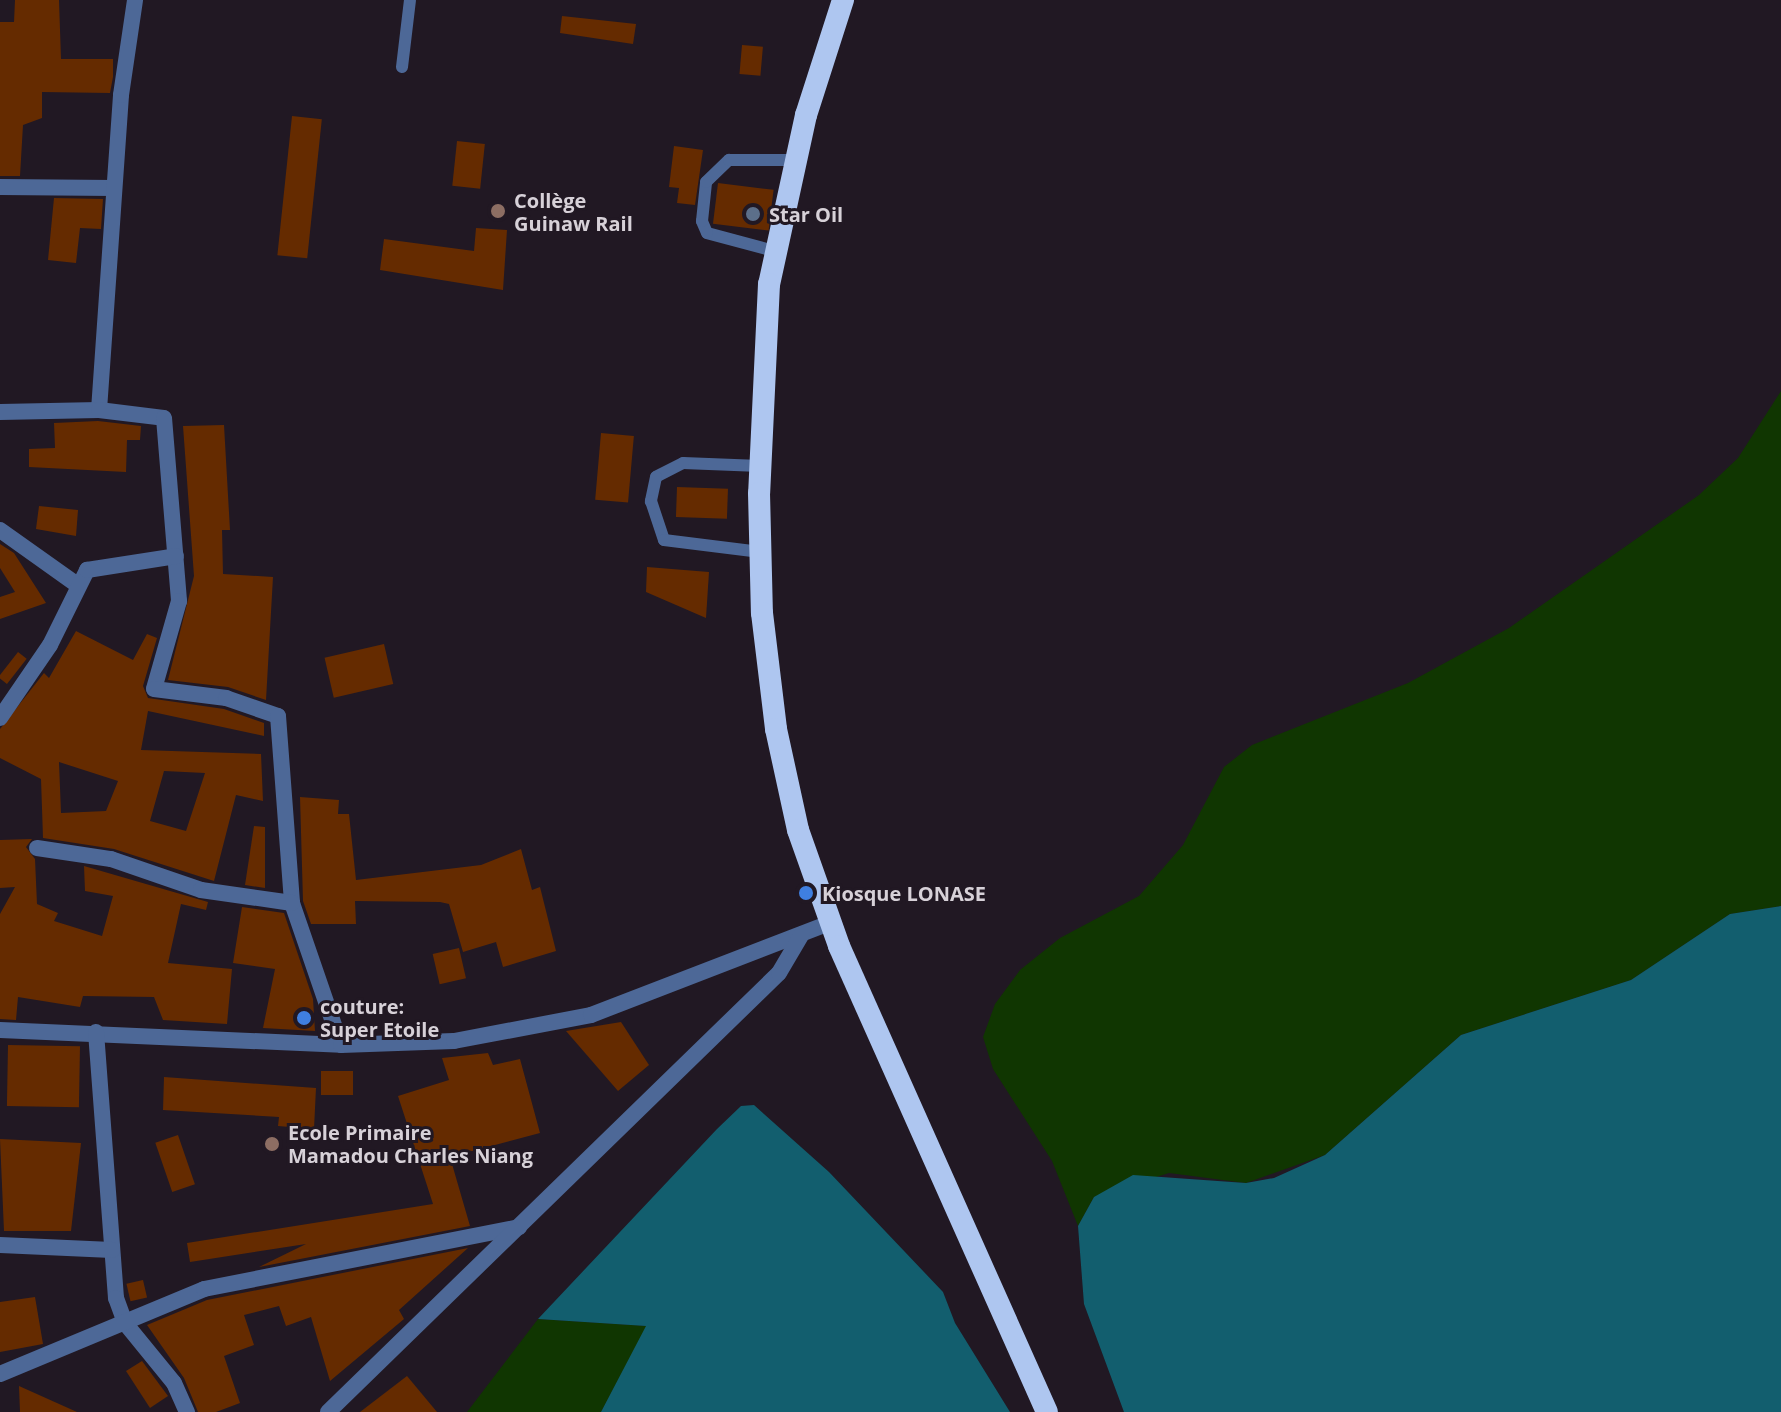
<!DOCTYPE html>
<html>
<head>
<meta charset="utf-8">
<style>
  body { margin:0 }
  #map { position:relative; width:1781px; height:1412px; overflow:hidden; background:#211823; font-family:"Open Sans",sans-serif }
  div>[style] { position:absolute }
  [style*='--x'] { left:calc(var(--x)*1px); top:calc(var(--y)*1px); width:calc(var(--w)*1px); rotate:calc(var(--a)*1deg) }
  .green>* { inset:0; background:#103601 }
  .water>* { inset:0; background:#125e6e }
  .building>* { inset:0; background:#652b00; transform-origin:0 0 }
  .service>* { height:12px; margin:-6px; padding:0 6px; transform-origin:6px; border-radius:6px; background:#4d6897 }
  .minor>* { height:16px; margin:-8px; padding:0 8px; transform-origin:8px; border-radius:8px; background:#4d6897 }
  .trunk>* { height:22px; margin:-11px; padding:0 11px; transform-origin:11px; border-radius:11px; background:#aec6f0 }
  .dots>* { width:22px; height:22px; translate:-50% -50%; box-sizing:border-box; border:4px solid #211823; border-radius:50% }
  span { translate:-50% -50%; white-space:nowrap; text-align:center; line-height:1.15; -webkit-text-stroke:6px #211823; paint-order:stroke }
  .poi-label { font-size:20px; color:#d7d1d8; font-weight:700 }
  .left { translate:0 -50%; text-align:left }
</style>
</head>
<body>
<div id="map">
  <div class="green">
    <i style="clip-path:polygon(1781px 391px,1781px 906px,1730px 914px,1631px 980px,1461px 1035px,1325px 1155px,1246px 1183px,1169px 1173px,1094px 1197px,1078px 1226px,1052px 1161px,993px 1069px,983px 1037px,995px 1004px,1020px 970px,1060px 938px,1139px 896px,1183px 845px,1224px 767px,1252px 745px,1408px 683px,1509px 628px,1699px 495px,1738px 458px)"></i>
    <i style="clip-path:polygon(538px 1319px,647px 1326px,601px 1412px,467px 1412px)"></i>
  </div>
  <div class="water">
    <i style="clip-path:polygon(1781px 906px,1781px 1412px,1124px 1412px,1084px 1304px,1078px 1226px,1094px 1197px,1133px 1175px,1246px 1183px,1274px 1178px,1325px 1155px,1461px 1035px,1631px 980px,1730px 914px)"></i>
    <i style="clip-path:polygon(754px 1105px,829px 1172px,943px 1292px,955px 1323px,1010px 1412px,601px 1412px,646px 1326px,538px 1319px,717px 1129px,741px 1106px)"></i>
  </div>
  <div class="building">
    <i style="clip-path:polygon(15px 0,59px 0,61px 59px,113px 59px,113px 77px,110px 93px,42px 92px,42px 118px,23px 125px,20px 176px,0 176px,0 22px,14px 22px)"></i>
    <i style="clip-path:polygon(562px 16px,636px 24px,633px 44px,560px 33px)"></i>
    <i style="left:742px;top:45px;width:21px;height:29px;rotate:5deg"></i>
    <i style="left:292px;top:116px;width:30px;height:140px;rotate:6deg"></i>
    <i style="left:457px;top:141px;width:28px;height:45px;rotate:6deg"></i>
    <i style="clip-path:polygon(674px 146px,703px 150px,695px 205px,677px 203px,679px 188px,669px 187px)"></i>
    <i style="left:718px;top:183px;width:56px;height:41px;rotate:7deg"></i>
    <i style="clip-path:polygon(54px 198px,103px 199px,101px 229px,80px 228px,76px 263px,48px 260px)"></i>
    <i style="clip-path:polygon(476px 228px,507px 230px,503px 290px,380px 270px,384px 239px,474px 251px)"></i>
    <i style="clip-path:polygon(98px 421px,141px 426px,140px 440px,127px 440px,126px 472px,29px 467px,29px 449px,55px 448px,54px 423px)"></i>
    <i style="clip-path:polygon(224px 425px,230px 530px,222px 530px,223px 574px,273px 577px,266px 700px,228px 687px,168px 680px,194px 576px,183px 426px)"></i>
    <i style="left:601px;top:433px;width:33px;height:67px;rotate:5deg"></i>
    <i style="left:677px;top:487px;width:51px;height:30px;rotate:2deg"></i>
    <i style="clip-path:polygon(39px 506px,78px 510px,76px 536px,36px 529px)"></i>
    <i style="clip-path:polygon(0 544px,14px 553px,46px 603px,0 619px,0 597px,15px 592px,0 568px)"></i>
    <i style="clip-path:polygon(647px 567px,709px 572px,706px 618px,646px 592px)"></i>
    <i style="clip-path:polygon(evenodd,76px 631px,133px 660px,147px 634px,157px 638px,143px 686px,148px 698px,224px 709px,264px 723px,264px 736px,148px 711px,141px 750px,261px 754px,263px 801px,236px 795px,214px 881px,114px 849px,43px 838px,41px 779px,0 758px,0 729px,44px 673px,49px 678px,76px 631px,59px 762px,118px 781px,106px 811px,61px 813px,59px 762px,76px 631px,164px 771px,205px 773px,186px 831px,150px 821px,164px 771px)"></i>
    <i style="left:384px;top:644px;width:41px;height:61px;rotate:77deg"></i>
    <i style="left:18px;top:652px;width:11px;height:32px;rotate:38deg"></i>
    <i style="clip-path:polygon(300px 797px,339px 800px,338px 814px,349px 814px,356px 880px,481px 865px,521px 849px,532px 890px,540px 887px,556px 951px,503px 967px,496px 942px,463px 952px,449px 904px,440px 902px,355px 901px,356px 924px,311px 924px,303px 901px)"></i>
    <i style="clip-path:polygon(254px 826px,265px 827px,265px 888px,245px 885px)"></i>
    <i style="clip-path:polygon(32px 839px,26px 847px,35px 859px,37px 904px,58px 913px,54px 921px,102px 936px,113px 896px,85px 891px,84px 866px,208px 902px,206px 910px,181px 904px,168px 963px,232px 969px,227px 1024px,163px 1020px,154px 997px,83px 996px,80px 1007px,18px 997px,16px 1020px,0 1019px,0 914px,15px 887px,0 888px,0 840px)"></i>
    <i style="clip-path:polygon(242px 907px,284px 913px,313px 999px,315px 1031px,263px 1028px,275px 969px,233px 963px)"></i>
    <i style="left:459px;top:948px;width:31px;height:27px;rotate:77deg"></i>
    <i style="clip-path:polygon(621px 1022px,649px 1065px,618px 1091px,566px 1031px)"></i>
    <i style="left:8px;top:1045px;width:72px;height:61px;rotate:1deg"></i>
    <i style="clip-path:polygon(488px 1053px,493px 1065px,520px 1059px,540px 1133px,450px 1157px,470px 1226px,259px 1267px,306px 1244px,190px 1262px,187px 1243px,433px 1204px,398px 1096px,449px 1080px,442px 1058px)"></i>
    <i style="left:321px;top:1071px;width:32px;height:24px"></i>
    <i style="clip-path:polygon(164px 1077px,316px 1088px,314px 1129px,278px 1126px,279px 1117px,163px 1110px)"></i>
    <i style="left:178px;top:1135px;width:52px;height:24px;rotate:71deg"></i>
    <i style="clip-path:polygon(0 1139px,81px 1143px,71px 1231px,4px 1231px)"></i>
    <i style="clip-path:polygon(468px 1248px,399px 1310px,404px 1319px,330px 1381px,311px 1317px,286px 1326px,279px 1306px,244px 1315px,254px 1345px,224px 1356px,240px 1403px,216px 1412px,198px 1412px,184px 1378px,147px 1325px,207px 1300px)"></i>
    <i style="left:143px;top:1280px;width:18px;height:17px;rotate:77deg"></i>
    <i style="clip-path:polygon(35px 1297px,43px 1344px,0 1352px,0 1302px)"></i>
    <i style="clip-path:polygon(142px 1361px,168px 1396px,150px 1408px,126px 1371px)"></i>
    <i style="clip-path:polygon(407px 1376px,437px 1412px,360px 1412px)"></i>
    <i style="clip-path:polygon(19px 1386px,77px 1412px,20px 1412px)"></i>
  </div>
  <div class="service">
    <i style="--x:402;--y:67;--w:67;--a:-83.2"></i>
    <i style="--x:774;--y:251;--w:69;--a:-165"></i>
    <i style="--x:707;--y:233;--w:13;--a:-113"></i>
    <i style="--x:702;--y:221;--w:39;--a:-84"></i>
    <i style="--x:706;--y:182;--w:32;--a:-44"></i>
    <i style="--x:729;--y:160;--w:66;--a:0"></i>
    <i style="--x:760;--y:466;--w:77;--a:-177.8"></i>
    <i style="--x:683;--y:463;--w:30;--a:153"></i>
    <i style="--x:656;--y:477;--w:25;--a:102"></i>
    <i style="--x:651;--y:501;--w:41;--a:71.6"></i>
    <i style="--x:664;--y:540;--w:97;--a:7.1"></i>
  </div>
  <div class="minor">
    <i style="--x:0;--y:187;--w:114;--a:0.5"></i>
    <i style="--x:99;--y:410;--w:316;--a:-86"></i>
    <i style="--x:121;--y:95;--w:96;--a:-81.6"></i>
    <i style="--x:0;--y:412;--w:99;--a:-1.2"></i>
    <i style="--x:99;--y:410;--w:65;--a:7"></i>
    <i style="--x:164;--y:418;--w:184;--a:85.3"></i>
    <i style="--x:179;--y:601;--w:91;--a:105.9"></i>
    <i style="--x:154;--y:689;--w:73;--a:7.1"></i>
    <i style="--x:226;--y:698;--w:55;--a:19.1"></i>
    <i style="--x:278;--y:716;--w:188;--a:85.7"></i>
    <i style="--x:292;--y:903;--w:150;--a:71"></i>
    <i style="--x:0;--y:530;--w:93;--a:35.4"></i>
    <i style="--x:0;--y:718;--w:88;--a:-55.6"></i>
    <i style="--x:50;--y:645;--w:84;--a:-63.7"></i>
    <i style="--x:87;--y:570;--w:90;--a:-8.9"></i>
    <i style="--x:37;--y:848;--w:75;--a:8.5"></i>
    <i style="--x:111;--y:859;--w:95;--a:19"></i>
    <i style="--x:201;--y:890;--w:92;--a:8.1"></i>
    <i style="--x:0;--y:1030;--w:341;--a:2.5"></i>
    <i style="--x:341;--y:1045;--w:113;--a:-2"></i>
    <i style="--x:454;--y:1041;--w:139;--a:-10.7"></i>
    <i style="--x:591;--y:1015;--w:256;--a:-21.1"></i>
    <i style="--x:96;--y:1032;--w:267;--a:85.7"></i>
    <i style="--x:116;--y:1298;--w:27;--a:70"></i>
    <i style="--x:125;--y:1323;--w:77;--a:50.8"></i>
    <i style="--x:174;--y:1383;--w:32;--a:66"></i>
    <i style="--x:0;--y:1245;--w:112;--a:2.6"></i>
    <i style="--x:0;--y:1374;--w:221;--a:-22.6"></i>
    <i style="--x:204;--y:1289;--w:321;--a:-11.1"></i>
    <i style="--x:328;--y:1412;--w:629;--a:-44.23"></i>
    <i style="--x:779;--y:973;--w:45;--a:-59.5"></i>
  </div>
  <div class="trunk">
    <i style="--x:843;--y:0;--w:121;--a:107.8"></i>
    <i style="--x:806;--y:115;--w:173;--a:102.3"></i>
    <i style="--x:769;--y:284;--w:209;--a:92.7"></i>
    <i style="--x:759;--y:493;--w:120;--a:88.6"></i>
    <i style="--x:762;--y:613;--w:117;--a:83.1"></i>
    <i style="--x:776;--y:729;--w:103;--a:77.7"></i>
    <i style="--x:798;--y:830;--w:123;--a:70.5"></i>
    <i style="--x:839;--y:946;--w:510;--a:65.95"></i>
  </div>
  <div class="dots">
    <i style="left:498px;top:211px;background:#8d6e63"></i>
    <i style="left:753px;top:214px;background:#5c6f8a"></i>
    <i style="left:806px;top:893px;background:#3f7fe0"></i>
    <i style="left:304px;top:1018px;background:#3f7fe0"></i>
    <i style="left:272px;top:1144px;background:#8d6e63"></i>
  </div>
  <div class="poi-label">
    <span class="left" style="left:514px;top:212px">Collège<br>Guinaw Rail</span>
    <span class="left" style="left:769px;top:214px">Star Oil</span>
    <span class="left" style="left:822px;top:893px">Kiosque LONASE</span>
    <span class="left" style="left:320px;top:1018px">couture:<br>Super Etoile</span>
    <span class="left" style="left:288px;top:1144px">Ecole Primaire<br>Mamadou Charles Niang</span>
  </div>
</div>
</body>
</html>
